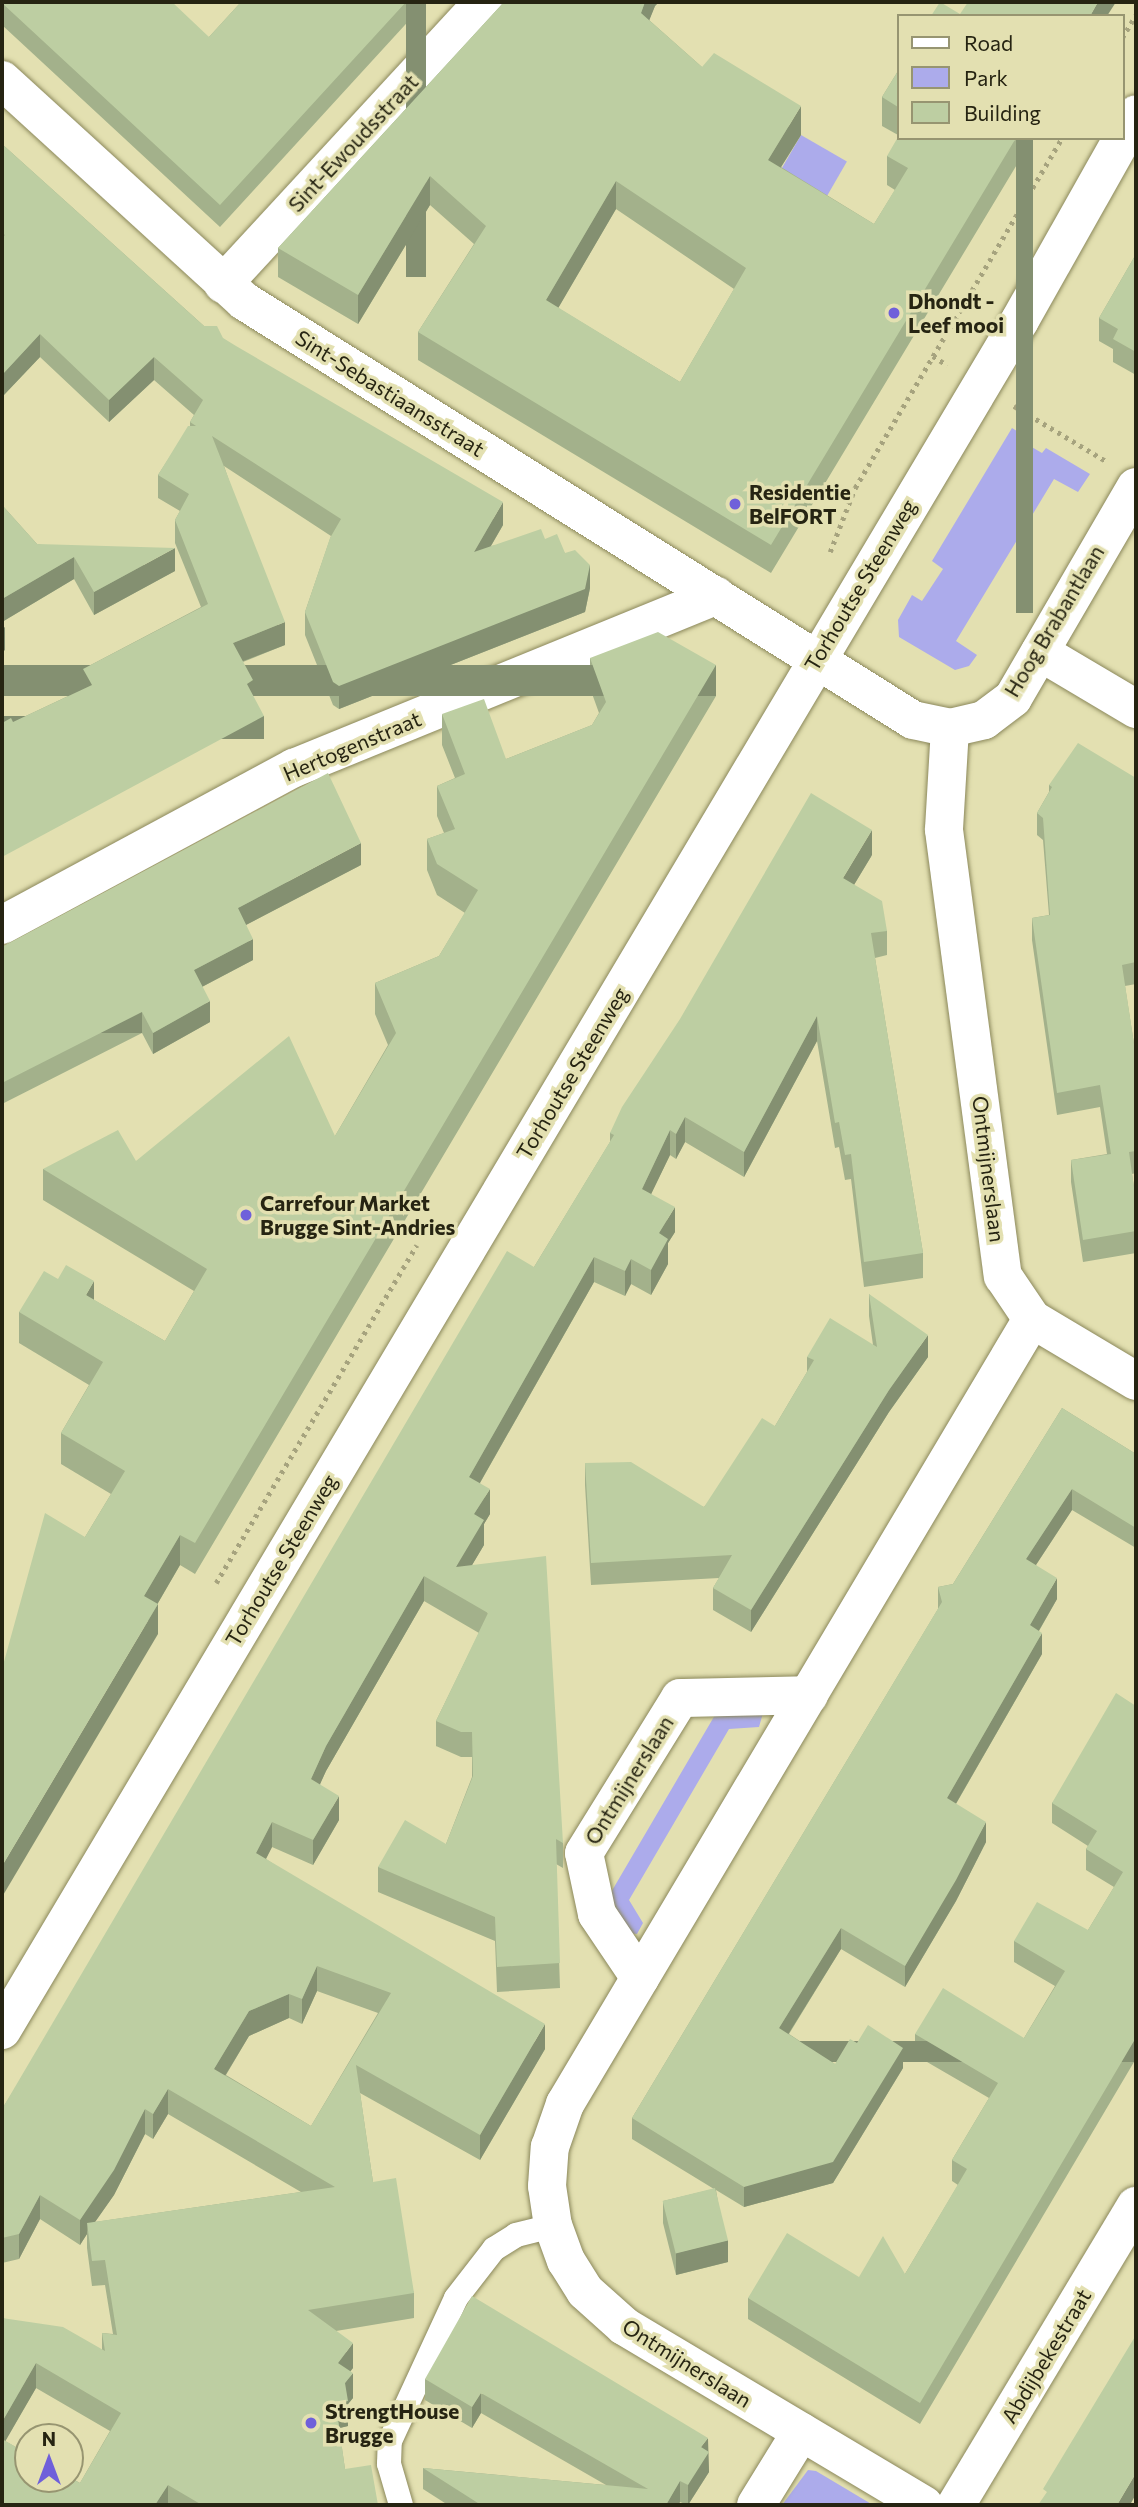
<!DOCTYPE html>
<html>
<head>
<meta charset="utf-8">
<style>
  body { margin:0 }
  #map { position:relative; width:1138px; height:2507px; overflow:hidden; background:#e3e0b1; font-family:Commissioner,sans-serif }
  div>[style] { position:absolute }
  [style*='--x'] { left:calc(var(--x)*1px); top:calc(var(--y)*1px); width:calc(var(--w)*1px); rotate:calc(var(--a)*1deg) }
  .green>* { inset:0; background:#acabeb; transform-origin:0 0 }
  .path>* { height:4.5px; margin-top:-2.25px; transform-origin:0; background:repeating-linear-gradient(90deg,#a6a37e 0 3.5px,transparent 0 8.5px) }
  .roads { filter:drop-shadow(0 0 2px #8b885b) drop-shadow(0 0 2px #8b885b) }
  .service>* { height:24px; margin:-12px; padding:0 12px; transform-origin:12px; border-radius:12px; background:#fff }
  .minor>* { height:38px; margin:-19px; padding:0 19px; transform-origin:19px; border-radius:19px; background:#fff }
  .secondary>* { height:38px; margin:-19px; padding:0 19px; transform-origin:19px; border-radius:19px; background:#fff }
  .wall>* { inset:0; background:#a3b18b }
  .shaded-wall>* { inset:0; background:#849071; transform-origin:0 0 }
  .building>* { inset:0; background:#bdcea2; transform-origin:0 0 }
  .dots>* { width:19px; height:19px; translate:-50% -50%; box-sizing:border-box; border:4px solid #e3e0b1; border-radius:50% }
  span { translate:-50% -50%; white-space:nowrap; text-align:center; line-height:1.15; -webkit-text-stroke:7px #e3e0b1; paint-order:stroke }
  .street-label { font-size:21px; color:#262412 }
  .poi-label { font-size:21px; color:#262412; font-weight:700 }
  .left { translate:0 -50%; text-align:left }
  .frame { position:absolute; inset:0; border:4px solid #262412; pointer-events:none }
  .legend { position:absolute; left:897px; top:14px; width:228px; height:126px; box-sizing:border-box; background:#e3e0b1; border:2px solid #979571; margin:0; padding:9px 12px; list-style:none; font-size:21px; color:#262412 }
  .legend li { display:flex; align-items:center; gap:14px; height:35px }
  .legend b { width:35px; border:2px solid #979571 }
  .north { position:absolute; left:14px; top:2423px; width:70px; height:70px; box-sizing:border-box; background:#e3e0b1; border:2px solid #979571; border-radius:50%; rotate:0deg; font-size:19px; font-weight:700; line-height:28px; text-align:center; color:#262412 }
  .north::after { content:''; display:block; margin:auto; width:24px; height:32px; background:#6f60da; clip-path:polygon(50% 0,100% 100%,50% 72%,0 100%) }
</style>
</head>
<body>
<div id="map">
  <div class="green">
    <i style="left:801px;top:135px;width:53px;height:62px;rotate:30deg"></i>
    <i style="clip-path:polygon(1012px 428px,1026px 437px,1023px 442px,1042px 453px,1046px 448px,1090px 474px,1078px 492px,1054px 479px,956px 641px,977px 655px,969px 666px,955px 670px,899px 637px,898px 620px,912px 595px,922px 601px,943px 569px,932px 561px)"></i>
    <i style="clip-path:polygon(763px 1713px,759px 1727px,729px 1729px,629px 1900px,643px 1923px,637px 1934px,627px 1933px,610px 1894px,715px 1715px)"></i>
    <i style="clip-path:polygon(808px 2470px,816px 2471px,873px 2505px,782px 2505px)"></i>
  </div>
  <div class="path">
    <i style="--x:1122;--y:38;--w:27;--a:-59"></i>
    <i style="--x:933;--y:356;--w:17;--a:33"></i>
    <i style="--x:1014;--y:406;--w:107;--a:30.9"></i>
    <i style="--x:830;--y:552;--w:69;--a:-68.7"></i>
    <i style="--x:855;--y:488;--w:407;--a:-59.4"></i>
    <i style="--x:216;--y:1583;--w:393;--a:-59.3"></i>
    <i style="--x:347;--y:2419;--w:17;--a:-7"></i>
  </div>
  <div class="roads">
    <div class="service">
      <i style="--x:401;--y:2505;--w:43;--a:-106.3"></i>
      <i style="--x:389;--y:2464;--w:23;--a:-88"></i>
      <i style="--x:390;--y:2441;--w:157;--a:-65.2"></i>
      <i style="--x:456;--y:2298;--w:62;--a:-52.2"></i>
      <i style="--x:494;--y:2249;--w:26;--a:-32"></i>
      <i style="--x:516;--y:2235;--w:38;--a:-14"></i>
    </div>
    <div class="minor">
      <i style="--x:2;--y:80;--w:328;--a:42.4"></i>
      <i style="--x:244;--y:301;--w:789;--a:32.06"></i>
      <i style="--x:913;--y:720;--w:38;--a:12"></i>
      <i style="--x:950;--y:728;--w:35;--a:-13"></i>
      <i style="--x:984;--y:720;--w:36;--a:-37"></i>
      <i style="--x:1013;--y:698;--w:244;--a:-59.8"></i>
      <i style="--x:223;--y:284;--w:384;--a:-47.3"></i>
      <i style="--x:1040;--y:652;--w:112;--a:30.7"></i>
      <i style="--x:950;--y:728;--w:102;--a:93.4"></i>
      <i style="--x:944;--y:830;--w:450;--a:82.5"></i>
      <i style="--x:1003;--y:1276;--w:52;--a:56"></i>
      <i style="--x:1032;--y:1319;--w:121;--a:30.8"></i>
      <i style="--x:2;--y:925;--w:332;--a:-28.3"></i>
      <i style="--x:294;--y:768;--w:456;--a:-22.2"></i>
      <i style="--x:640;--y:1978;--w:77;--a:-123.9"></i>
      <i style="--x:597;--y:1914;--w:62;--a:-102"></i>
      <i style="--x:584;--y:1853;--w:182;--a:-58.2"></i>
      <i style="--x:680;--y:1698;--w:129;--a:-1.3"></i>
      <i style="--x:756;--y:2505;--w:86;--a:-58.3"></i>
      <i style="--x:924;--y:2505;--w:349;--a:-149.2"></i>
      <i style="--x:624;--y:2326;--w:52;--a:-138.1"></i>
      <i style="--x:585;--y:2291;--w:36;--a:-122"></i>
      <i style="--x:566;--y:2261;--w:37;--a:-110"></i>
      <i style="--x:553;--y:2226;--w:40;--a:-98.5"></i>
      <i style="--x:547;--y:2186;--w:39;--a:-86"></i>
      <i style="--x:550;--y:2147;--w:46;--a:-70.8"></i>
      <i style="--x:565;--y:2104;--w:913;--a:-59.25"></i>
      <i style="--x:956;--y:2505;--w:349;--a:-59"></i>
    </div>
    <div class="secondary">
      <i style="--x:2;--y:2030;--w:1990;--a:-59.23"></i>
      <i style="--x:1020;--y:320;--w:236;--a:-60.6"></i>
    </div>
  </div>
  <div class="wall">
    <i style="clip-path:polygon(2px 2px,209px 37px,241px 2px,426px 2px,220px 227px,2px 25px)"></i>
    <i style="clip-path:polygon(evenodd,504px 2px,659px 2px,655px 6px,649px 20px,702px 67px,801px 135px,781px 167px,874px 224px,895px 190px,887px 185px,887px 156px,1033px 138px,771px 573px,418px 360px,418px 332px,474px 244px,430px 205px,358px 324px,278px 277px,278px 248px,504px 2px,616px 209px,734px 289px,680px 382px,558px 308px,616px 209px)"></i>
    <i style="clip-path:polygon(898px 71px,898px 135px,882px 126px,882px 97px)"></i>
    <i style="clip-path:polygon(2px 144px,204px 326px,503px 525px,491px 546px,545px 539px,565px 553px,590px 588px,585px 612px,339px 709px,333px 705px,305px 635px,305px 612px,331px 536px,224px 466px,285px 645px,243px 662px,264px 739px,13px 722px,83px 689px,83px 669px,201px 607px,175px 543px,175px 520px,180px 511px,158px 498px,158px 475px,190px 426px,190px 422px,194px 415px,154px 380px,109px 422px,40px 357px,2px 397px)"></i>
    <i style="clip-path:polygon(1136px 254px,1136px 375px,1113px 362px,1113px 349px,1099px 341px,1099px 318px)"></i>
    <i style="clip-path:polygon(2px 505px,37px 544px,175px 571px,94px 615px,74px 579px,2px 622px,5px 650px,2px 652px)"></i>
    <i style="clip-path:polygon(590px 658px,716px 696px,195px 1574px,180px 1565px,158px 1603px,158px 1634px,85px 1537px,111px 1494px,61px 1464px,61px 1433px,89px 1385px,19px 1343px,19px 1312px,94px 1300px,165px 1341px,194px 1291px,43px 1200px,43px 1169px,136px 1161px,335px 1136px,388px 1045px,375px 1014px,375px 983px,439px 956px,465px 913px,437px 895px,427px 870px,427px 839px,444px 833px,437px 816px,437px 786px,455px 778px,442px 745px,442px 714px,506px 759px,592px 725px,599px 713px,590px 688px)"></i>
    <i style="clip-path:polygon(1136px 778px,1136px 984px,1125px 986px,1136px 1057px,1136px 1173px,1132px 1174px,1136px 1201px,1136px 1253px,1083px 1262px,1071px 1182px,1071px 1160px,1107px 1154px,1100px 1107px,1057px 1115px,1032px 940px,1032px 918px,1049px 915px,1043px 840px,1037px 835px,1037px 813px,1049px 792px,1049px 785px)"></i>
    <i style="clip-path:polygon(evenodd,872px 855px,854px 885px,887px 931px,887px 955px,875px 958px,923px 1253px,923px 1278px,864px 1287px,851px 1179px,845px 1180px,839px 1147px,835px 1148px,817px 1041px,744px 1177px,685px 1142px,676px 1159px,670px 1155px,651px 1194px,675px 1232px,668px 1243px,668px 1264px,651px 1295px,631px 1284px,625px 1296px,594px 1282px,480px 1483px,490px 1514px,484px 1524px,484px 1545px,472px 1565px,563px 1843px,563px 1868px,556px 1864px,560px 1988px,497px 1992px,495px 1941px,378px 1892px,378px 1867px,446px 1844px,472px 1777px,472px 1757px,461px 1757px,436px 1746px,436px 1721px,479px 1633px,424px 1601px,326px 1771px,320px 1784px,339px 1820px,313px 1865px,272px 1847px,266px 1859px,545px 2049px,480px 2160px,360px 2093px,373px 2182px,414px 2293px,414px 2318px,336px 2331px,353px 2368px,350px 2371px,353px 2398px,348px 2404px,348px 2426px,339px 2428px,345px 2469px,378px 2505px,2px 2505px,2px 2318px,102px 2350px,102px 2333px,113px 2334px,105px 2285px,92px 2286px,87px 2248px,87px 2234px,80px 2245px,40px 2219px,19px 2259px,2px 2263px,2px 2109px,534px 1267px,610px 1142px,610px 1133px,872px 855px,317px 1991px,378px 2013px,311px 2126px,226px 2075px,249px 2036px,289px 2018px,302px 2024px,317px 1991px,872px 855px,168px 2114px,301px 2192px,95px 2222px,114px 2195px,145px 2134px,153px 2139px,168px 2114px,872px 855px,36px 2388px,110px 2431px,80px 2483px,5px 2441px,36px 2388px)"></i>
    <i style="clip-path:polygon(361px 865px,246px 925px,253px 960px,202px 987px,210px 1022px,153px 1054px,142px 1033px,2px 1104px,2px 947px)"></i>
    <i style="clip-path:polygon(869px 1294px,928px 1357px,889px 1412px,751px 1632px,713px 1610px,713px 1588px,719px 1578px,591px 1585px,585px 1485px,585px 1463px,704px 1507px,775px 1426px,807px 1372px,807px 1357px,873px 1345px,869px 1316px)"></i>
    <i style="clip-path:polygon(1062px 1408px,1136px 1454px,1136px 1548px,1072px 1510px,1036px 1565px,1057px 1599px,1039px 1631px,1042px 1654px,956px 1804px,986px 1842px,956px 1901px,905px 1987px,841px 1949px,789px 2034px,835px 2064px,903px 2068px,833px 2183px,744px 2207px,716px 2190px,728px 2262px,676px 2275px,663px 2223px,663px 2201px,714px 2189px,632px 2139px,632px 2118px,938px 1609px,938px 1587px,953px 1584px)"></i>
    <i style="clip-path:polygon(1136px 1706px,1136px 2062px,1134px 2062px,920px 2424px,748px 2319px,748px 2298px,859px 2277px,905px 2274px,958px 2185px,952px 2181px,952px 2160px,989px 2098px,915px 2055px,915px 2034px,1024px 2038px,1055px 1986px,1014px 1962px,1014px 1941px,1088px 1930px,1114px 1887px,1086px 1870px,1086px 1849px,1088px 1846px,1052px 1823px,1052px 1803px)"></i>
    <i style="clip-path:polygon(425px 2379px,708px 2451px,709px 2472px,688px 2505px,680px 2502px,678px 2505px,448px 2505px,423px 2489px,423px 2468px,606px 2485px,481px 2413px,472px 2428px,425px 2400px)"></i>
  </div>
  <div class="shaded-wall">
    <i style="left:406px;top:2px;width:20px;height:275px"></i>
    <i style="clip-path:polygon(645px 2px,659px 2px,655px 6px,641px 41px,641px 13px)"></i>
    <i style="clip-path:polygon(1098px 2px,1116px 2px,1107px 16px,1090px 16px)"></i>
    <i style="clip-path:polygon(801px 106px,801px 135px,768px 188px,768px 160px)"></i>
    <i style="left:1016px;top:138px;width:17px;height:475px"></i>
    <i style="clip-path:polygon(430px 176px,430px 205px,358px 324px,358px 295px)"></i>
    <i style="clip-path:polygon(616px 181px,616px 209px,546px 329px,546px 300px)"></i>
    <i style="clip-path:polygon(40px 334px,40px 357px,2px 397px,2px 375px)"></i>
    <i style="clip-path:polygon(154px 357px,154px 380px,109px 422px,109px 400px)"></i>
    <i style="clip-path:polygon(503px 502px,503px 525px,474px 575px,474px 552px)"></i>
    <i style="clip-path:polygon(175px 548px,175px 571px,94px 615px,94px 592px)"></i>
    <i style="clip-path:polygon(74px 557px,74px 579px,2px 622px,2px 599px)"></i>
    <i style="clip-path:polygon(590px 565px,590px 588px,585px 612px,339px 709px,339px 686px)"></i>
    <i style="clip-path:polygon(285px 622px,285px 645px,233px 665px,233px 643px)"></i>
    <i style="clip-path:polygon(5px 627px,5px 650px,2px 652px,2px 629px)"></i>
    <i style="left:716px;top:665px;width:31px;height:1021px;rotate:90deg"></i>
    <i style="clip-path:polygon(253px 680px,253px 703px,247px 684px)"></i>
    <i style="left:264px;top:716px;width:23px;height:298px;rotate:90deg"></i>
    <i style="clip-path:polygon(872px 830px,872px 855px,843px 903px,843px 878px)"></i>
    <i style="clip-path:polygon(361px 843px,361px 865px,238px 929px,238px 908px)"></i>
    <i style="clip-path:polygon(253px 939px,253px 960px,194px 991px,194px 970px)"></i>
    <i style="clip-path:polygon(210px 1001px,210px 1022px,153px 1054px,153px 1033px)"></i>
    <i style="left:142px;top:1012px;width:21px;height:157px;rotate:90deg"></i>
    <i style="clip-path:polygon(817px 1016px,817px 1041px,744px 1177px,744px 1152px)"></i>
    <i style="clip-path:polygon(685px 1117px,685px 1142px,676px 1159px,676px 1134px)"></i>
    <i style="clip-path:polygon(670px 1130px,670px 1155px,642px 1213px,642px 1189px)"></i>
    <i style="clip-path:polygon(675px 1207px,675px 1232px,668px 1243px,668px 1264px,651px 1295px,651px 1270px,659px 1233px)"></i>
    <i style="clip-path:polygon(594px 1257px,594px 1282px,469px 1502px,469px 1477px)"></i>
    <i style="clip-path:polygon(631px 1259px,631px 1284px,625px 1296px,625px 1271px)"></i>
    <i style="clip-path:polygon(94px 1281px,94px 1312px,86px 1295px)"></i>
    <i style="clip-path:polygon(928px 1335px,928px 1357px,889px 1412px,751px 1632px,751px 1610px,889px 1390px)"></i>
    <i style="clip-path:polygon(490px 1489px,490px 1514px,484px 1524px,484px 1545px,456px 1592px,456px 1567px,474px 1514px)"></i>
    <i style="clip-path:polygon(1072px 1489px,1072px 1510px,1026px 1580px,1026px 1559px)"></i>
    <i style="clip-path:polygon(180px 1535px,180px 1565px,144px 1627px,144px 1596px)"></i>
    <i style="clip-path:polygon(424px 1576px,424px 1601px,326px 1771px,311px 1804px,311px 1779px,326px 1746px)"></i>
    <i style="clip-path:polygon(1057px 1578px,1057px 1599px,1030px 1646px,1030px 1625px)"></i>
    <i style="clip-path:polygon(158px 1604px,158px 1634px,2px 1897px,2px 1866px)"></i>
    <i style="clip-path:polygon(1042px 1633px,1042px 1654px,947px 1819px,947px 1798px)"></i>
    <i style="clip-path:polygon(339px 1796px,339px 1820px,313px 1865px,313px 1840px)"></i>
    <i style="clip-path:polygon(272px 1822px,272px 1847px,256px 1878px,256px 1853px)"></i>
    <i style="clip-path:polygon(986px 1822px,986px 1842px,956px 1901px,905px 1987px,905px 1966px)"></i>
    <i style="clip-path:polygon(841px 1928px,841px 1949px,779px 2049px,779px 2028px)"></i>
    <i style="clip-path:polygon(317px 1966px,317px 1991px,302px 2024px,302px 1999px)"></i>
    <i style="clip-path:polygon(289px 1994px,289px 2018px,249px 2036px,214px 2094px,214px 2069px,249px 2011px)"></i>
    <i style="clip-path:polygon(545px 2024px,545px 2049px,480px 2160px,480px 2135px)"></i>
    <i style="left:1134px;top:2041px;width:21px;height:421px;rotate:90deg"></i>
    <i style="clip-path:polygon(903px 2048px,903px 2068px,833px 2183px,744px 2207px,744px 2187px)"></i>
    <i style="clip-path:polygon(168px 2089px,168px 2114px,153px 2139px,153px 2114px)"></i>
    <i style="clip-path:polygon(145px 2109px,145px 2134px,114px 2195px,88px 2232px,87px 2223px,87px 2234px,80px 2245px,80px 2220px)"></i>
    <i style="clip-path:polygon(40px 2195px,40px 2219px,19px 2259px,19px 2234px)"></i>
    <i style="clip-path:polygon(728px 2240px,728px 2262px,676px 2275px,676px 2253px)"></i>
    <i style="clip-path:polygon(353px 2343px,353px 2368px,338px 2388px,338px 2363px)"></i>
    <i style="clip-path:polygon(36px 2363px,36px 2388px,2px 2447px,2px 2422px)"></i>
    <i style="clip-path:polygon(353px 2373px,353px 2398px,348px 2404px,348px 2426px,336px 2429px,336px 2404px,345px 2383px)"></i>
    <i style="clip-path:polygon(481px 2393px,481px 2413px,472px 2428px,472px 2407px)"></i>
    <i style="clip-path:polygon(708px 2438px,709px 2472px,688px 2505px,688px 2485px,701px 2447px)"></i>
    <i style="clip-path:polygon(1136px 2473px,1136px 2494px,1130px 2505px,1117px 2505px)"></i>
    <i style="clip-path:polygon(680px 2481px,680px 2502px,678px 2505px,666px 2505px)"></i>
    <i style="clip-path:polygon(168px 2485px,168px 2505px,155px 2505px)"></i>
  </div>
  <div class="building">
    <i style="clip-path:polygon(2px 2px,172px 2px,209px 37px,241px 2px,406px 2px,220px 205px,2px 3px)"></i>
    <i style="clip-path:polygon(evenodd,504px 2px,645px 2px,641px 13px,702px 67px,714px 53px,801px 106px,768px 160px,874px 224px,908px 168px,887px 156px,898px 137px,898px 138px,1016px 138px,771px 545px,418px 332px,486px 226px,430px 176px,358px 295px,278px 248px,504px 2px,616px 181px,746px 268px,680px 382px,546px 300px,616px 181px)"></i>
    <i style="clip-path:polygon(940px 2px,960px 14px,968px 2px,1098px 2px,1090px 16px,931px 16px)"></i>
    <i style="clip-path:polygon(898px 71px,898px 107px,882px 97px)"></i>
    <i style="clip-path:polygon(2px 144px,204px 326px,217px 326px,223px 338px,236px 346px,503px 502px,474px 552px,541px 529px,545px 539px,557px 534px,565px 553px,575px 550px,590px 565px,585px 589px,339px 686px,333px 682px,305px 612px,330px 538px,341px 519px,212px 436px,285px 622px,233px 643px,253px 680px,247px 684px,264px 716px,2px 857px,2px 723px,11px 718px,13px 722px,92px 685px,83px 669px,208px 604px,175px 520px,189px 494px,158px 475px,188px 426px,196px 426px,190px 422px,203px 400px,154px 357px,109px 400px,40px 334px,2px 375px,2px 238px,5px 235px,2px 233px)"></i>
    <i style="clip-path:polygon(1136px 254px,1136px 352px,1113px 339px,1118px 329px,1099px 318px)"></i>
    <i style="clip-path:polygon(2px 505px,37px 544px,175px 548px,94px 592px,74px 557px,2px 599px)"></i>
    <i style="clip-path:polygon(658px 632px,716px 665px,195px 1543px,180px 1535px,144px 1596px,158px 1604px,2px 1866px,2px 1669px,45px 1513px,85px 1537px,125px 1471px,61px 1433px,103px 1362px,19px 1312px,44px 1271px,58px 1279px,66px 1265px,94px 1281px,86px 1295px,165px 1341px,207px 1269px,43px 1169px,118px 1130px,136px 1161px,289px 1036px,335px 1136px,396px 1033px,375px 983px,439px 956px,478px 890px,437px 864px,427px 839px,455px 829px,437px 786px,465px 774px,442px 714px,484px 699px,506px 759px,592px 725px,606px 702px,590px 658px)"></i>
    <i style="clip-path:polygon(1078px 743px,1136px 778px,1136px 962px,1122px 965px,1136px 1057px,1136px 1151px,1129px 1152px,1136px 1201px,1136px 1231px,1083px 1240px,1071px 1160px,1111px 1154px,1100px 1085px,1057px 1093px,1032px 918px,1050px 915px,1043px 818px,1037px 813px,1052px 787px,1049px 785px)"></i>
    <i style="clip-path:polygon(328px 773px,361px 843px,238px 908px,253px 939px,194px 970px,210px 1001px,153px 1033px,142px 1012px,2px 1083px,2px 947px)"></i>
    <i style="clip-path:polygon(evenodd,811px 793px,872px 830px,843px 878px,882px 901px,887px 931px,871px 933px,923px 1253px,864px 1262px,851px 1154px,845px 1155px,839px 1122px,835px 1123px,817px 1016px,744px 1152px,685px 1117px,676px 1134px,670px 1130px,642px 1189px,675px 1207px,659px 1233px,668px 1239px,651px 1270px,631px 1259px,625px 1271px,594px 1257px,469px 1477px,490px 1489px,474px 1514px,484px 1520px,456px 1567px,546px 1556px,563px 1843px,556px 1839px,560px 1963px,497px 1967px,495px 1917px,378px 1867px,405px 1820px,446px 1844px,473px 1776px,472px 1732px,461px 1732px,436px 1721px,488px 1613px,424px 1576px,326px 1746px,311px 1779px,339px 1796px,313px 1840px,272px 1822px,256px 1853px,545px 2024px,480px 2135px,356px 2065px,373px 2182px,396px 2178px,414px 2293px,308px 2310px,353px 2343px,338px 2363px,353px 2373px,345px 2383px,348px 2401px,336px 2404px,345px 2469px,371px 2465px,378px 2505px,202px 2505px,168px 2485px,155px 2505px,2px 2505px,2px 2439px,28px 2454px,28px 2479px,70px 2479px,70px 2478px,80px 2483px,121px 2413px,36px 2363px,2px 2422px,2px 2318px,63px 2327px,105px 2351px,102px 2333px,117px 2335px,105px 2260px,92px 2261px,87px 2223px,335px 2187px,168px 2089px,153px 2114px,145px 2109px,114px 2170px,80px 2220px,40px 2195px,19px 2234px,2px 2238px,2px 2109px,507px 1251px,534px 1267px,614px 1135px,610px 1133px,622px 1107px,680px 1019px,811px 793px,317px 1966px,391px 1993px,311px 2126px,214px 2069px,249px 2011px,289px 1994px,302px 1999px,317px 1966px)"></i>
    <i style="clip-path:polygon(869px 1294px,928px 1335px,889px 1390px,751px 1610px,713px 1588px,732px 1555px,591px 1563px,585px 1463px,631px 1462px,704px 1507px,762px 1418px,775px 1426px,814px 1360px,807px 1357px,830px 1318px,877px 1347px)"></i>
    <i style="clip-path:polygon(1062px 1408px,1136px 1454px,1136px 1528px,1072px 1489px,1026px 1559px,1057px 1578px,1030px 1625px,1042px 1633px,947px 1798px,986px 1822px,956px 1880px,905px 1966px,841px 1928px,779px 2028px,835px 2064px,850px 2039px,857px 2043px,868px 2025px,903px 2048px,833px 2162px,744px 2187px,632px 2118px,942px 1602px,938px 1587px,953px 1584px)"></i>
    <i style="clip-path:polygon(1116px 1693px,1136px 1706px,1136px 2041px,1134px 2041px,920px 2403px,748px 2298px,787px 2233px,859px 2277px,883px 2236px,905px 2274px,967px 2169px,952px 2160px,998px 2083px,915px 2034px,943px 1988px,1024px 2038px,1065px 1971px,1014px 1941px,1037px 1902px,1088px 1930px,1123px 1872px,1086px 1849px,1097px 1831px,1052px 1803px)"></i>
    <i style="left:715px;top:2188px;width:54px;height:54px;rotate:76deg"></i>
    <i style="clip-path:polygon(472px 2296px,708px 2438px,701px 2447px,709px 2452px,688px 2485px,680px 2481px,666px 2505px,481px 2505px,423px 2468px,648px 2489px,481px 2393px,472px 2407px,425px 2379px)"></i>
    <i style="clip-path:polygon(1136px 2335px,1136px 2473px,1117px 2505px,1038px 2505px,1047px 2492px,1043px 2489px)"></i>
  </div>
  <div class="dots">
    <i style="left:894px;top:313px;background:#6f60da"></i>
    <i style="left:735px;top:504px;background:#6f60da"></i>
    <i style="left:246px;top:1215px;background:#6f60da"></i>
    <i style="left:311px;top:2423px;background:#6f60da"></i>
  </div>
  <div class="street-label">
    <span style="left:353px;top:143px;rotate:-47deg">Sint-Ewoudsstraat</span>
    <span style="left:390px;top:393px;rotate:32deg">Sint-Sebastiaansstraat</span>
    <span style="left:860px;top:585px;rotate:-59deg">Torhoutse Steenweg</span>
    <span style="left:1054px;top:621px;rotate:-59deg">Hoog Brabantlaan</span>
    <span style="left:352px;top:746px;rotate:-23deg">Hertogenstraat</span>
    <span style="left:572px;top:1073px;rotate:-59deg">Torhoutse Steenweg</span>
    <span style="left:989px;top:1169px;rotate:83deg">Ontmijnerslaan</span>
    <span style="left:281px;top:1560px;rotate:-59deg">Torhoutse Steenweg</span>
    <span style="left:629px;top:1780px;rotate:-58deg">Ontmijnerslaan</span>
    <span style="left:1046px;top:2356px;rotate:-59deg">Abdijbekestraat</span>
    <span style="left:687px;top:2363px;rotate:32deg">Ontmijnerslaan</span>
  </div>
  <div class="poi-label">
    <span class="left" style="left:908px;top:313px">Dhondt -<br>Leef mooi</span>
    <span class="left" style="left:749px;top:504px">Residentie<br>BelFORT</span>
    <span class="left" style="left:260px;top:1215px">Carrefour Market<br>Brugge Sint-Andries</span>
    <span class="left" style="left:325px;top:2423px">StrengtHouse<br>Brugge</span>
  </div>
  <div class="frame"></div>
  <ul class="legend">
  <li><b style="height:9px;background:#fff"></b>Road</li>
  <li><b style="height:19px;background:#acabeb"></b>Park</li>
  <li><b style="height:19px;background:#bdcea2"></b>Building</li>
  </ul>
  <div class="north">N</div>
</div>
</body>
</html>
